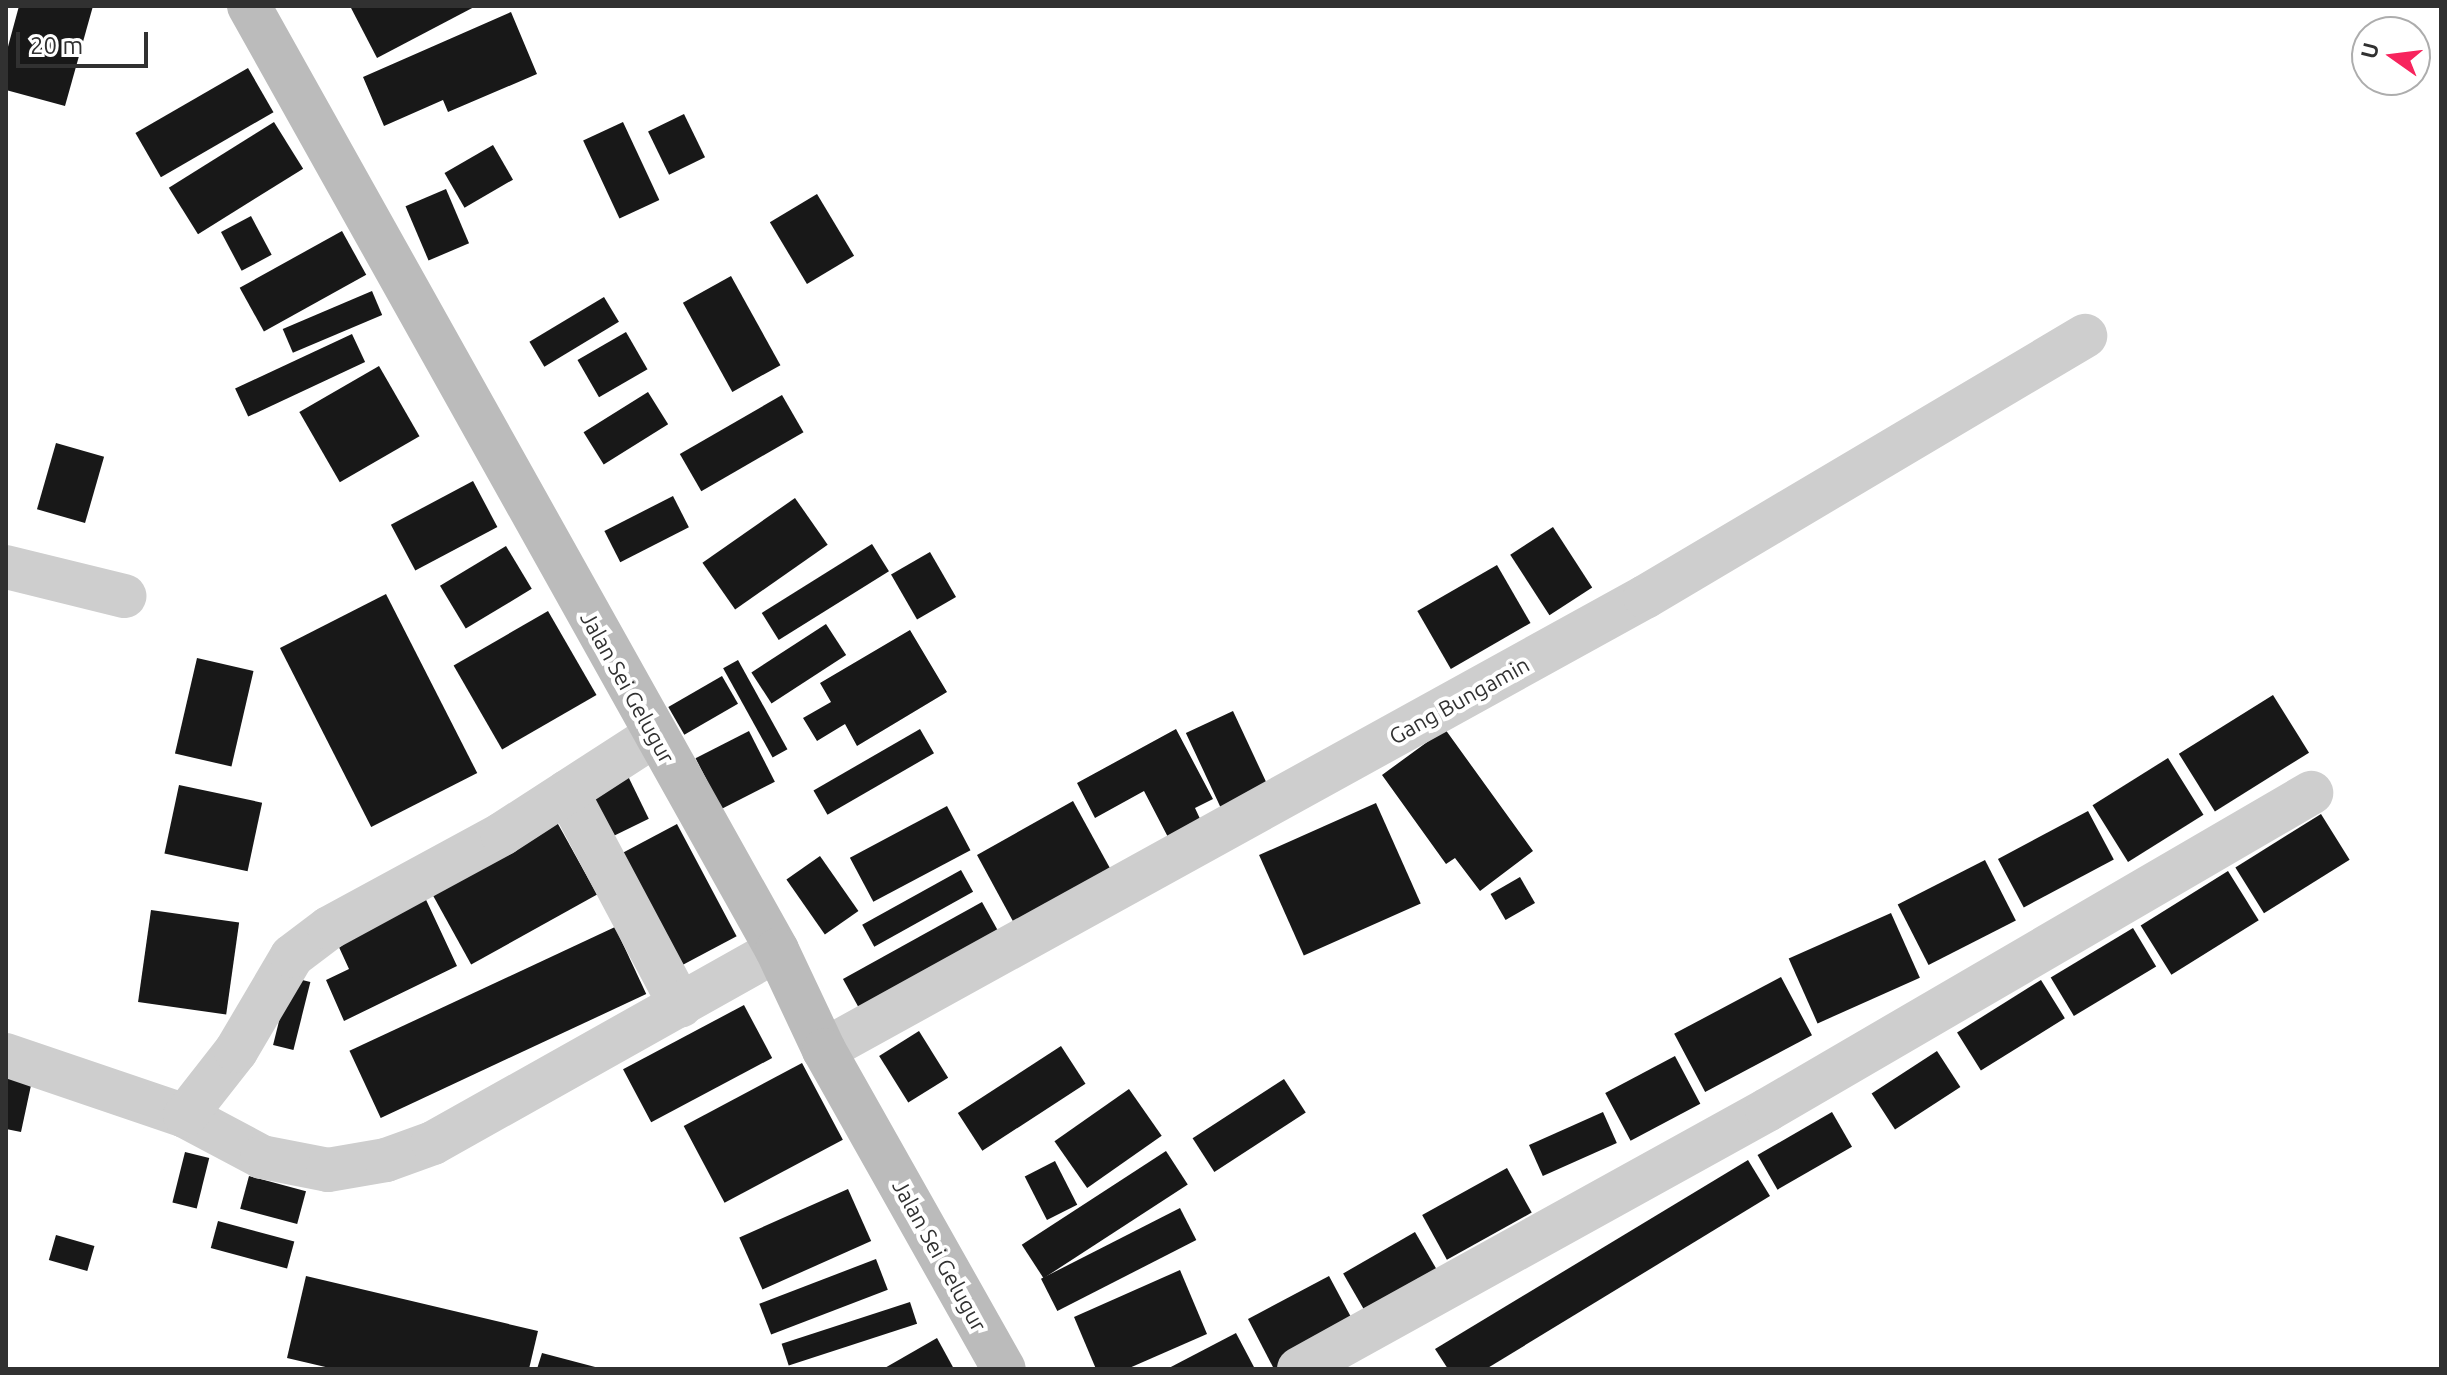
<!DOCTYPE html>
<html>
<head>
<meta charset="utf-8">
<style>
  body { margin:0 }
  #map { position:relative; width:2447px; height:1375px; overflow:hidden; background:#fff; font-family:Ubuntu,sans-serif }
  div>[style] { position:absolute }
  [style*='--x'] { left:calc(var(--x)*1px); top:calc(var(--y)*1px); width:calc(var(--w)*1px); rotate:calc(var(--a)*1deg) }
  .building>* { inset:0; background:#181818; transform-origin:0 0 }
  .minor>* { height:44px; margin:-22px; padding:0 22px; transform-origin:22px; border-radius:22px; background:#cecece }
  .secondary>* { height:44px; margin:-22px; padding:0 22px; transform-origin:22px; border-radius:22px; background:#bbb }
  span { translate:-50% -50%; white-space:nowrap; text-align:center; line-height:1.15; -webkit-text-stroke:8px #fff; paint-order:stroke }
  .street-label { font-size:22px; color:#313131 }
  .frame { position:absolute; inset:0; border:8px solid #313131; pointer-events:none }
  .north { position:absolute; left:2351px; top:16px; width:80px; height:80px; box-sizing:border-box; background:#fff; border:2px solid #adadad; border-radius:50%; rotate:284deg; font-size:22px; font-weight:700; line-height:32px; text-align:center; color:#313131 }
  .north::after { content:''; display:block; margin:auto; width:28px; height:36px; background:#f7245d; clip-path:polygon(50% 0,100% 100%,50% 72%,0 100%) }
  .scale { position:absolute; left:16px; top:32px; width:132px; height:36px; box-sizing:border-box; border:4px solid #313131; border-top:0; padding-left:10px; font-size:24px; line-height:28px; white-space:nowrap; color:#313131; -webkit-text-stroke:6px #fff; paint-order:stroke }
</style>
</head>
<body>
<div id="map">
  <div class="building">
    <i style="clip-path:polygon(19px 6px,93px 6px,65px 106px,6px 90px,6px 54px)"></i>
    <i style="clip-path:polygon(350px 6px,476px 6px,377px 58px)"></i>
    <i style="clip-path:polygon(511px 12px,537px 74px,448px 112px,443px 100px,384px 126px,363px 77px)"></i>
    <i style="left:248px;top:68px;width:51px;height:130px;rotate:60deg"></i>
    <i style="left:684px;top:114px;width:48px;height:40px;rotate:64deg"></i>
    <i style="left:274px;top:122px;width:55px;height:124px;rotate:58deg"></i>
    <i style="left:623px;top:122px;width:86px;height:44px;rotate:65deg"></i>
    <i style="left:493px;top:145px;width:40px;height:56px;rotate:60deg"></i>
    <i style="left:446px;top:189px;width:59px;height:44px;rotate:67deg"></i>
    <i style="left:817px;top:194px;width:72px;height:55px;rotate:59deg"></i>
    <i style="left:251px;top:216px;width:44px;height:34px;rotate:62deg"></i>
    <i style="left:342px;top:231px;width:50px;height:117px;rotate:61deg"></i>
    <i style="left:731px;top:276px;width:102px;height:55px;rotate:61deg"></i>
    <i style="left:372px;top:291px;width:26px;height:97px;rotate:67deg"></i>
    <i style="left:604px;top:297px;width:29px;height:87px;rotate:59deg"></i>
    <i style="left:626px;top:332px;width:43px;height:56px;rotate:60deg"></i>
    <i style="left:352px;top:334px;width:31px;height:129px;rotate:65deg"></i>
    <i style="left:379px;top:366px;width:81px;height:92px;rotate:60deg"></i>
    <i style="left:648px;top:392px;width:38px;height:76px;rotate:58deg"></i>
    <i style="left:782px;top:395px;width:43px;height:118px;rotate:60deg"></i>
    <i style="left:56px;top:443px;width:50px;height:69px;rotate:16deg"></i>
    <i style="left:473px;top:481px;width:52px;height:93px;rotate:62deg"></i>
    <i style="left:673px;top:496px;width:35px;height:77px;rotate:63deg"></i>
    <i style="left:795px;top:498px;width:57px;height:113px;rotate:55deg"></i>
    <i style="left:1553px;top:527px;width:72px;height:51px;rotate:57deg"></i>
    <i style="left:872px;top:544px;width:32px;height:130px;rotate:58deg"></i>
    <i style="left:506px;top:546px;width:50px;height:77px;rotate:59deg"></i>
    <i style="left:930px;top:552px;width:52px;height:45px;rotate:60deg"></i>
    <i style="left:1497px;top:565px;width:67px;height:92px;rotate:60deg"></i>
    <i style="left:386px;top:594px;width:201px;height:119px;rotate:63deg"></i>
    <i style="left:548px;top:611px;width:97px;height:109px;rotate:60deg"></i>
    <i style="left:826px;top:624px;width:37px;height:89px;rotate:57deg"></i>
    <i style="clip-path:polygon(910px 630px,947px 692px,857px 746px,845px 724px,817px 741px,803px 718px,831px 702px,820px 683px)"></i>
    <i style="left:197px;top:658px;width:58px;height:98px;rotate:13deg"></i>
    <i style="left:738px;top:660px;width:102px;height:17px;rotate:61deg"></i>
    <i style="left:722px;top:676px;width:32px;height:62px;rotate:60deg"></i>
    <i style="left:2273px;top:695px;width:68px;height:111px;rotate:58deg"></i>
    <i style="left:1233px;top:711px;width:82px;height:52px;rotate:65deg"></i>
    <i style="left:920px;top:729px;width:28px;height:123px;rotate:60deg"></i>
    <i style="clip-path:polygon(1176px 729px,1213px 799px,1195px 808px,1202px 823px,1170px 841px,1144px 791px,1095px 818px,1077px 783px)"></i>
    <i style="clip-path:polygon(1445px 729px,1533px 851px,1480px 891px,1455px 858px,1446px 864px,1382px 775px)"></i>
    <i style="left:749px;top:731px;width:57px;height:60px;rotate:63deg"></i>
    <i style="left:2168px;top:758px;width:67px;height:89px;rotate:58deg"></i>
    <i style="left:626px;top:772px;width:52px;height:41px;rotate:64deg"></i>
    <i style="left:179px;top:785px;width:85px;height:70px;rotate:12deg"></i>
    <i style="clip-path:polygon(1073px 801px,1111px 870px,1022px 938px,977px 855px)"></i>
    <i style="left:1376px;top:803px;width:110px;height:128px;rotate:66deg"></i>
    <i style="left:947px;top:806px;width:50px;height:110px;rotate:62deg"></i>
    <i style="left:2088px;top:811px;width:55px;height:102px;rotate:62deg"></i>
    <i style="left:2321px;top:814px;width:54px;height:101px;rotate:58deg"></i>
    <i style="left:553px;top:815px;width:91px;height:144px;rotate:61deg"></i>
    <i style="left:677px;top:824px;width:127px;height:64px;rotate:62deg"></i>
    <i style="left:820px;top:856px;width:67px;height:41px;rotate:55deg"></i>
    <i style="left:1985px;top:860px;width:68px;height:98px;rotate:63deg"></i>
    <i style="left:961px;top:870px;width:25px;height:113px;rotate:61deg"></i>
    <i style="left:2228px;top:871px;width:58px;height:103px;rotate:58deg"></i>
    <i style="left:1520px;top:877px;width:30px;height:34px;rotate:60deg"></i>
    <i style="clip-path:polygon(421px 889px,457px 966px,344px 1021px,326px 980px,349px 969px,332px 932px)"></i>
    <i style="left:982px;top:902px;width:35px;height:159px;rotate:61deg"></i>
    <i style="left:151px;top:910px;width:89px;height:93px;rotate:8deg"></i>
    <i style="left:1891px;top:913px;width:71px;height:112px;rotate:66deg"></i>
    <i style="left:615px;top:927px;width:74px;height:293px;rotate:65deg"></i>
    <i style="left:2133px;top:928px;width:45px;height:96px;rotate:59deg"></i>
    <i style="left:290px;top:977px;width:21px;height:70px;rotate:14deg"></i>
    <i style="left:1781px;top:977px;width:66px;height:121px;rotate:62deg"></i>
    <i style="left:2041px;top:980px;width:45px;height:99px;rotate:58deg"></i>
    <i style="left:744px;top:1005px;width:60px;height:137px;rotate:62deg"></i>
    <i style="left:919px;top:1031px;width:55px;height:47px;rotate:58deg"></i>
    <i style="left:1061px;top:1046px;width:45px;height:123px;rotate:57deg"></i>
    <i style="left:1937px;top:1051px;width:43px;height:78px;rotate:57deg"></i>
    <i style="left:1675px;top:1056px;width:54px;height:79px;rotate:62deg"></i>
    <i style="left:802px;top:1063px;width:87px;height:134px;rotate:62deg"></i>
    <i style="clip-path:polygon(6px 1070px,33px 1076px,21px 1132px,6px 1129px)"></i>
    <i style="left:1284px;top:1079px;width:40px;height:109px;rotate:57deg"></i>
    <i style="left:1129px;top:1089px;width:57px;height:91px;rotate:55deg"></i>
    <i style="left:1603px;top:1112px;width:34px;height:81px;rotate:66deg"></i>
    <i style="left:1832px;top:1112px;width:40px;height:86px;rotate:60deg"></i>
    <i style="left:1166px;top:1151px;width:40px;height:172px;rotate:57deg"></i>
    <i style="left:185px;top:1152px;width:25px;height:52px;rotate:14deg"></i>
    <i style="clip-path:polygon(1748px 1160px,1770px 1196px,1486px 1369px,1448px 1369px,1435px 1349px)"></i>
    <i style="left:1055px;top:1161px;width:49px;height:34px;rotate:63deg"></i>
    <i style="left:1507px;top:1168px;width:51px;height:97px;rotate:61deg"></i>
    <i style="left:249px;top:1176px;width:59px;height:34px;rotate:15deg"></i>
    <i style="left:848px;top:1189px;width:57px;height:119px;rotate:66deg"></i>
    <i style="left:1180px;top:1208px;width:36px;height:156px;rotate:63deg"></i>
    <i style="left:218px;top:1221px;width:79px;height:28px;rotate:15deg"></i>
    <i style="left:1415px;top:1232px;width:46px;height:83px;rotate:60deg"></i>
    <i style="left:56px;top:1235px;width:40px;height:26px;rotate:16deg"></i>
    <i style="left:876px;top:1259px;width:33px;height:125px;rotate:69deg"></i>
    <i style="clip-path:polygon(1180px 1270px,1207px 1334px,1127px 1369px,1096px 1369px,1074px 1317px)"></i>
    <i style="clip-path:polygon(306px 1276px,538px 1331px,529px 1369px,334px 1369px,287px 1358px)"></i>
    <i style="clip-path:polygon(1329px 1276px,1359px 1332px,1288px 1369px,1274px 1369px,1248px 1319px)"></i>
    <i style="left:910px;top:1302px;width:23px;height:135px;rotate:72deg"></i>
    <i style="clip-path:polygon(1236px 1333px,1255px 1369px,1167px 1369px)"></i>
    <i style="clip-path:polygon(937px 1338px,954px 1369px,883px 1369px)"></i>
    <i style="clip-path:polygon(542px 1353px,599px 1368px,599px 1369px,537px 1369px)"></i>
  </div>
  <div class="minor">
    <i style="--x:6;--y:567;--w:122;--a:13.8"></i>
    <i style="--x:567;--y:792;--w:242;--a:62"></i>
    <i style="--x:824;--y:1050;--w:938;--a:-28.89"></i>
    <i style="--x:1645;--y:597;--w:512;--a:-30.68"></i>
    <i style="--x:6;--y:1055;--w:189;--a:18.8"></i>
    <i style="--x:185;--y:1116;--w:87;--a:28"></i>
    <i style="--x:262;--y:1157;--w:67;--a:11.1"></i>
    <i style="--x:328;--y:1170;--w:59;--a:-9.8"></i>
    <i style="--x:386;--y:1160;--w:50;--a:-19.9"></i>
    <i style="--x:433;--y:1143;--w:394;--a:-29.3"></i>
    <i style="--x:185;--y:1116;--w:83;--a:-51.9"></i>
    <i style="--x:236;--y:1051;--w:110;--a:-59.5"></i>
    <i style="--x:292;--y:956;--w:46;--a:-37.1"></i>
    <i style="--x:329;--y:928;--w:197;--a:-28.5"></i>
    <i style="--x:502;--y:834;--w:182;--a:-32.9"></i>
    <i style="--x:1299;--y:1369;--w:535;--a:-28.96"></i>
    <i style="--x:1767;--y:1110;--w:630;--a:-30.23"></i>
  </div>
  <div class="secondary">
    <i style="--x:249;--y:6;--w:1082;--a:60.78"></i>
    <i style="--x:777;--y:950;--w:110;--a:64.8"></i>
    <i style="--x:824;--y:1050;--w:366;--a:60.6"></i>
  </div>
  <div class="street-label">
    <span style="left:628px;top:687px;rotate:61deg">Jalan Sei Gelugur</span>
    <span style="left:1459px;top:700px;rotate:-29deg">Gang Bungamin</span>
    <span style="left:940px;top:1255px;rotate:61deg">Jalan Sei Gelugur</span>
  </div>
  <div class="frame"></div>
  <div class="north">U</div>
  <div class="scale">20 m</div>
</div>
</body>
</html>
